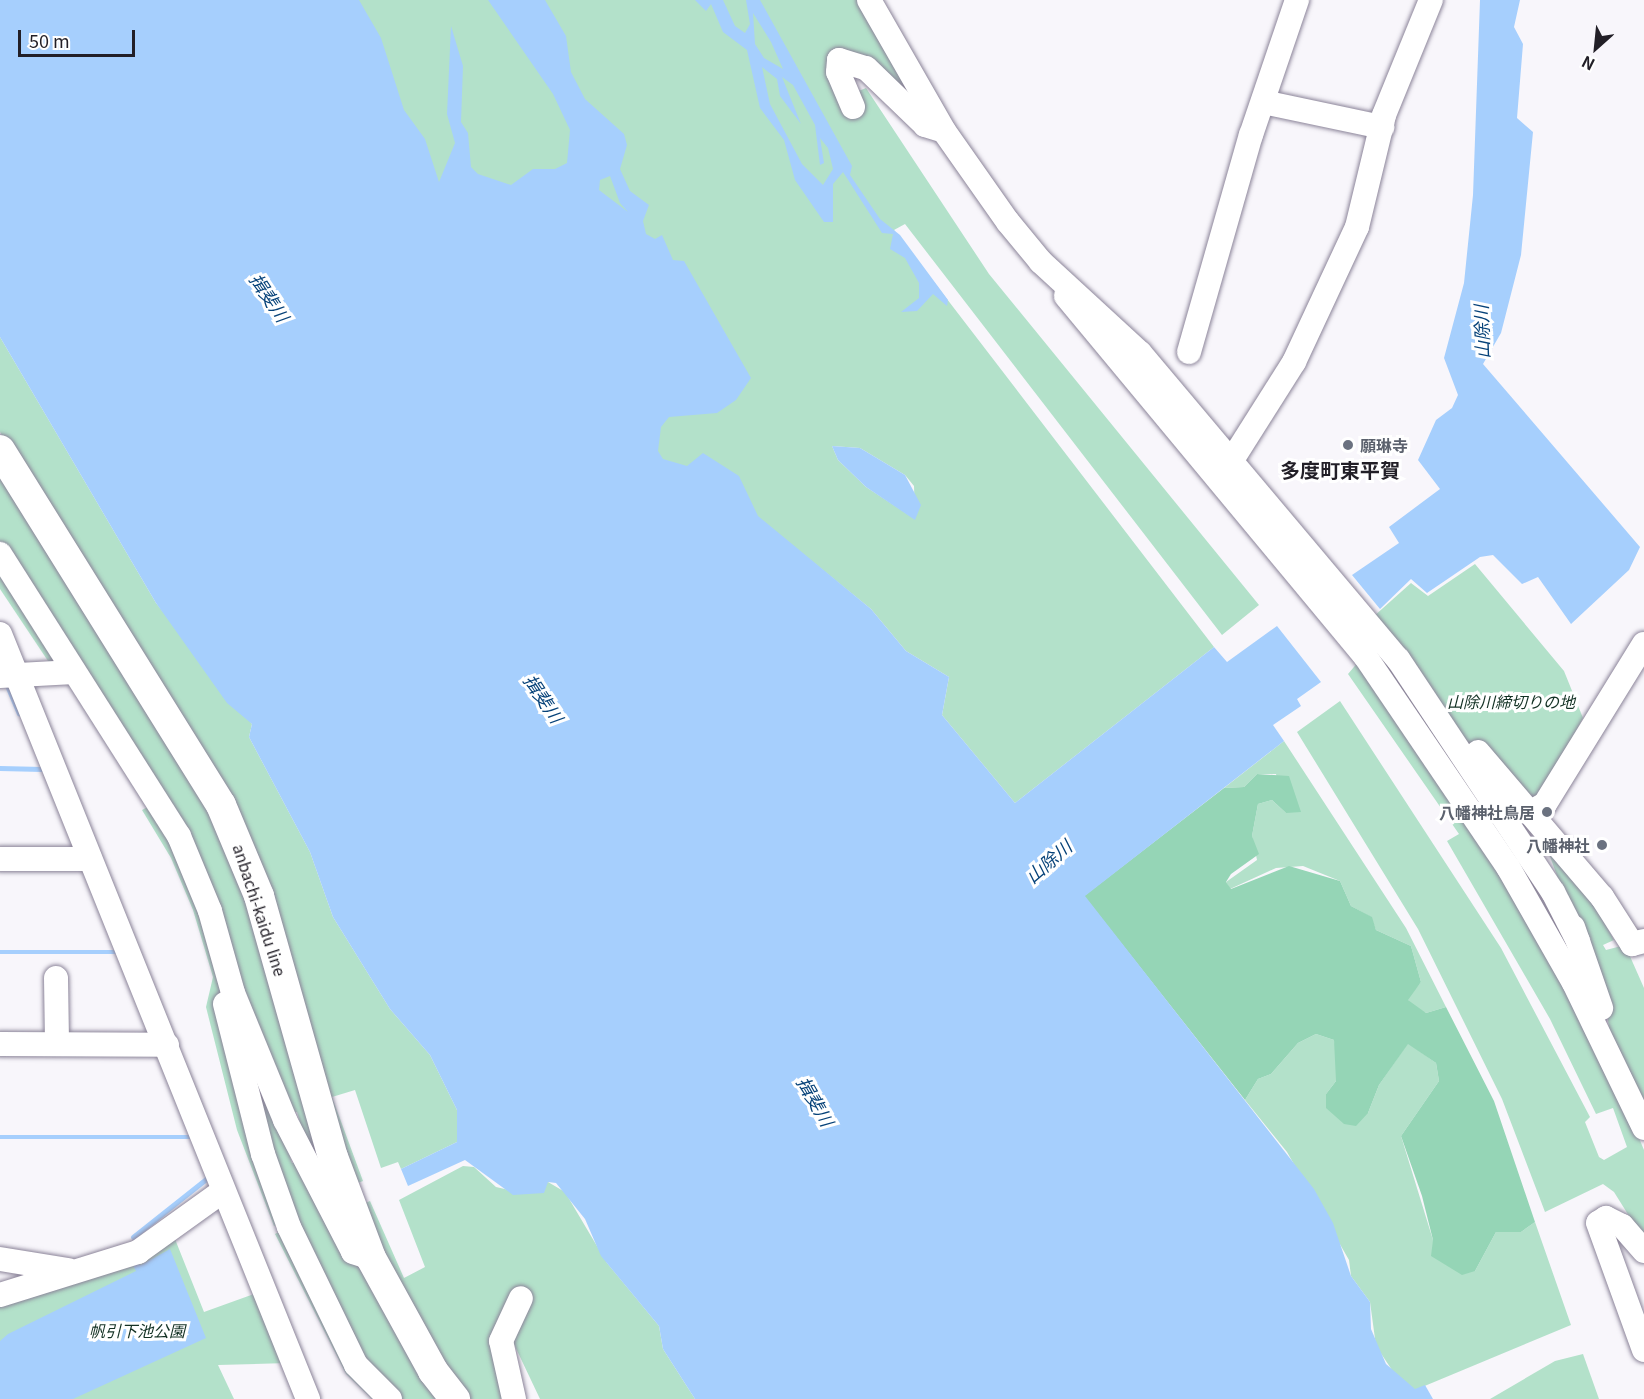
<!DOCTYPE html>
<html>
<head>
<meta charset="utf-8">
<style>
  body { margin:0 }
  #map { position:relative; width:1644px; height:1399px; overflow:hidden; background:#f8f6fb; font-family:Georgia,"Noto Sans JP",serif }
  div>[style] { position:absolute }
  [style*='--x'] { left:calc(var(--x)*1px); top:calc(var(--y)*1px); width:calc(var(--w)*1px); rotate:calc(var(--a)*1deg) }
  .green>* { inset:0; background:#b3e1ca }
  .forest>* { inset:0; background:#95d5b6 }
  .water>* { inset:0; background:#a6cffd }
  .stream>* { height:4.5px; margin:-2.25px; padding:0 2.25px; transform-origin:2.25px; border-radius:2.25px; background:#a6cffd }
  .roads { filter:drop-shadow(0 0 2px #8b8499) drop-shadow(0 0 2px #8b8499) }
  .minor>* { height:24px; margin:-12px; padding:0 12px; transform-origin:12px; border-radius:12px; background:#fff }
  .major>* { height:30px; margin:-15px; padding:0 15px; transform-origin:15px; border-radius:15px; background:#fff }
  .dots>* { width:16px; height:16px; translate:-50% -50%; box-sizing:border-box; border:3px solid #fff; border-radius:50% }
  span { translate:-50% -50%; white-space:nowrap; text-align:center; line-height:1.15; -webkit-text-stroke:6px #fff; paint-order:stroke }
  .worship-label { font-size:16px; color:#5b616d; font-weight:700 }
  .left { translate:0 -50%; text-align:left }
  .right { translate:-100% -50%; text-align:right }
  .park-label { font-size:16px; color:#133124; font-style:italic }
  .street-label { font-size:16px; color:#221f27 }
  .water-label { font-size:18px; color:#064279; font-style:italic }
  .quarter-label { font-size:20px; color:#221f27; font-weight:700 }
  .north { position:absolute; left:1566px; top:18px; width:60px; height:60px; -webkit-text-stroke:4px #fff; paint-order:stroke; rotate:207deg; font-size:16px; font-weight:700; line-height:24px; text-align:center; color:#221f27 }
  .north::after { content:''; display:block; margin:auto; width:21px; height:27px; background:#221f27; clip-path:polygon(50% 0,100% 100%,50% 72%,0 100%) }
  .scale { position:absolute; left:18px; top:30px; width:117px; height:27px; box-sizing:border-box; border:3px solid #221f27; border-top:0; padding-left:8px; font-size:18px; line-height:21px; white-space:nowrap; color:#221f27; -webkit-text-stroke:4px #fff; paint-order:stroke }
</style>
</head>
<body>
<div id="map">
  <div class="green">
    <i style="clip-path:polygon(evenodd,339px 0,862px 0,914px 105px,851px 52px,851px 94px,866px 88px,989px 274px,1259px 605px,1222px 635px,905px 224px,894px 230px,1214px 647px,1015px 803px,942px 715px,949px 677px,906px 651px,871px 609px,808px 558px,676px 484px,445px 202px,339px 0,832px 446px,860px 448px,905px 475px,914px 486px,915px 519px,866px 487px,838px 460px,832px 446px)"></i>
    <i style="clip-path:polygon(0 337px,156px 603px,252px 724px,249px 737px,310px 852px,333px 917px,390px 1009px,430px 1055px,457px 1110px,457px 1142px,401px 1169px,398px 1162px,381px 1168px,355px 1090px,332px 1097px,363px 1181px,350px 1186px,277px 924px,0 432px)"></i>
    <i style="clip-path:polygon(0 467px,176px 747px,238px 866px,322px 1153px,311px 1161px,297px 1112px,289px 1112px,215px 912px,0 545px)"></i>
    <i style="clip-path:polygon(0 562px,63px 663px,52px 667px,0 589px)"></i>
    <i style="clip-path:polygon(1475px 564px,1564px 671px,1583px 718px,1537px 805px,1479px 757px,1373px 617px,1411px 583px,1428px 596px)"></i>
    <i style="clip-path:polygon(1359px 661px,1500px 867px,1618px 1088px,1644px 1150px,1644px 1240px,1614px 1192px,1603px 1184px,1545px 1212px,1502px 1099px,1418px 929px,1297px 732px,1340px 701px,1501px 948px,1590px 1117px,1585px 1122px,1599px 1157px,1604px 1160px,1627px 1147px,1613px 1108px,1596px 1114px,1550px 1019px,1447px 841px,1459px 834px,1348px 674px)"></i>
    <i style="clip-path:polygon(1284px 741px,1406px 928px,1446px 1007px,1426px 1013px,1415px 1009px,1407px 999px,1421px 982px,1411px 946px,1376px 930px,1371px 917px,1351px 906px,1340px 881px,1303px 866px,1276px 868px,1230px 889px,1226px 882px,1257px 860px,1252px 836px,1258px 804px,1272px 800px,1286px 813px,1276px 774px,1257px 774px,1244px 787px,1224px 788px)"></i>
    <i style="clip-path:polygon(153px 804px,204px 910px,258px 1152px,385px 1399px,372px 1399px,346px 1374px,275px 1234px,282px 1230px,280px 1224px,274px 1226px,237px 1130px,206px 1007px,213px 977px,193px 910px,171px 858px,142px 810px)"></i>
    <i style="clip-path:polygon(1544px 840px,1595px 906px,1614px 940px,1603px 945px,1606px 950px,1625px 945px,1644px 988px,1644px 1112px,1611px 1043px,1607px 1013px)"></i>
    <i style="clip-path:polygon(230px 1002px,276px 1108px,292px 1163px,300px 1161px,349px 1258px,375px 1283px,445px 1399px,397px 1399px,362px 1365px,270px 1156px)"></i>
    <i style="clip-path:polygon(1316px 1034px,1334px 1040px,1339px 1059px,1336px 1081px,1326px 1094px,1368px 1113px,1379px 1085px,1408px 1043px,1436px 1063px,1439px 1081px,1401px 1136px,1433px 1240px,1475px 1271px,1496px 1232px,1521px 1232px,1535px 1222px,1571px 1325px,1415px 1390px,1398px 1379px,1376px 1346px,1370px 1302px,1351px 1276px,1349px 1260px,1287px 1152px,1245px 1100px,1258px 1079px,1271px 1074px,1298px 1043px)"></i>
    <i style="clip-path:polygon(463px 1166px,474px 1167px,496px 1187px,517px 1192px,548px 1182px,565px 1192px,607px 1263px,659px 1326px,663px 1349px,695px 1399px,540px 1399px,512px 1340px,505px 1399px,467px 1399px,442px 1367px,359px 1206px,370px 1201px,404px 1278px,425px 1267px,399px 1200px)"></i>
    <i style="clip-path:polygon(173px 1234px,204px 1312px,257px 1293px,288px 1363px,218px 1365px,234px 1399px,0 1399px,0 1299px)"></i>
    <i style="clip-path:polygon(1583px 1354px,1599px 1399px,1490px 1399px,1555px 1361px)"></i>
  </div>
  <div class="forest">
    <i style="clip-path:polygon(1257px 774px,1289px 776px,1301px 812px,1286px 813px,1272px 800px,1258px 804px,1252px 836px,1259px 854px,1231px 874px,1226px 882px,1231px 889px,1289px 866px,1340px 881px,1351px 906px,1372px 917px,1376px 930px,1411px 946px,1421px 982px,1408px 1000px,1426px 1013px,1446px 1007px,1494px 1101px,1535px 1222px,1521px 1232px,1496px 1232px,1475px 1271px,1462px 1275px,1431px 1256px,1433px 1240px,1422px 1196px,1401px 1136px,1439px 1081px,1436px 1063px,1408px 1044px,1379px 1085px,1368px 1113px,1356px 1126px,1344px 1124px,1326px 1108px,1326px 1094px,1336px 1081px,1334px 1040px,1316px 1034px,1298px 1043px,1271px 1074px,1258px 1079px,1245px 1100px,1084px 896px,1224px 788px,1244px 787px)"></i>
  </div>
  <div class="water">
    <i style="clip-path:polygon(evenodd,0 0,359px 0,381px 38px,404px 110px,425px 139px,439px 182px,455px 143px,447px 114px,451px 26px,463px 66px,461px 122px,468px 133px,471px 167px,478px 174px,511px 185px,533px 169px,555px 169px,567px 163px,570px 130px,553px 94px,488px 0,545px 0,566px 36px,571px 72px,585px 99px,624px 134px,627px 145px,620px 169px,630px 191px,649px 205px,643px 221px,646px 234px,655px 239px,662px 235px,673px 260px,684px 261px,751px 378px,736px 400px,717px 413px,669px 417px,661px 427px,658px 451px,663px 459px,687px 466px,703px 453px,739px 476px,758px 516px,871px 609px,906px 651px,949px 677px,942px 715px,1015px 803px,1214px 647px,1227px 662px,1277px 626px,1321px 682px,1297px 699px,1301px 706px,1273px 725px,1284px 741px,1085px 896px,1314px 1189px,1333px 1223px,1351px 1276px,1370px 1302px,1371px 1329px,1386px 1364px,1415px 1389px,1425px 1385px,1433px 1399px,695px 1399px,663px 1349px,659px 1326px,601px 1256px,585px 1219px,556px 1183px,548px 1182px,544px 1193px,513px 1195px,465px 1160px,408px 1186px,401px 1169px,457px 1142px,457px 1110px,430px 1055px,390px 1009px,333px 917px,310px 852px,249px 737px,252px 724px,227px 703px,156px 603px,0 337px,0 0,610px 176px,620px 203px,628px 212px,599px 190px,600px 180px,610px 176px)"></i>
    <i style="clip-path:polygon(evenodd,695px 0,723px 0,735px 26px,745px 33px,750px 24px,746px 0,760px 0,852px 166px,850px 175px,880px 219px,900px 235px,948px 300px,947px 306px,933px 294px,917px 311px,901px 312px,919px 298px,919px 283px,905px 258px,890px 249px,893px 234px,882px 233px,843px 172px,833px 184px,833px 222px,824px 222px,795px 180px,784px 140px,760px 108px,747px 50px,723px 32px,711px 4px,706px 11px,695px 0,753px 13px,771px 42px,783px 69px,764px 58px,755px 44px,753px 13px,695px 0,762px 67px,777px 79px,780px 96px,801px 124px,782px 77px,793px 85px,815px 125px,820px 165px,824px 163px,820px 138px,828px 148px,833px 169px,823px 185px,802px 164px,770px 104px,762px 67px)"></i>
    <i style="clip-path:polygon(1480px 0,1520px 0,1514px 27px,1523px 44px,1517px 118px,1533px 132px,1521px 255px,1501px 333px,1483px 364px,1640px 547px,1629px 570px,1571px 624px,1538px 577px,1522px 584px,1493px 555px,1480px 557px,1427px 593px,1411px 579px,1380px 609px,1352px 575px,1399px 543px,1389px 527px,1440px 489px,1418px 460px,1436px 420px,1452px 408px,1458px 395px,1444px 358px,1464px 283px,1473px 195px)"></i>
    <i style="clip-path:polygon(832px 446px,860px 448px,905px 475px,921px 505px,915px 520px,866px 487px,838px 460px)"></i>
    <i style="clip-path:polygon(170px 1249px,206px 1338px,73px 1399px,0 1399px,0 1341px,8px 1334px,136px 1271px,131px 1262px,141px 1265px)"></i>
  </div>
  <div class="stream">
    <i style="--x:6;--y:682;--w:34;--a:67"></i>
    <i style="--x:0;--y:768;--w:42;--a:1.4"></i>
    <i style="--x:0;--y:952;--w:118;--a:0"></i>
    <i style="--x:0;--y:1137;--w:194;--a:0"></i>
    <i style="--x:133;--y:1237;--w:98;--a:-38.4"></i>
  </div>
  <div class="roads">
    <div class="minor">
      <i style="--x:869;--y:0;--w:151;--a:60.2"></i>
      <i style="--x:944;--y:131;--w:111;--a:54.9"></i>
      <i style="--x:1008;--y:222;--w:52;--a:50.5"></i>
      <i style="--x:1041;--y:262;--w:134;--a:42.6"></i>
      <i style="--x:1140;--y:353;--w:400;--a:49.9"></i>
      <i style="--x:1398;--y:659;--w:280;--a:56.4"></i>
      <i style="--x:1553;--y:892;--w:55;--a:63"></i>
      <i style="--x:1263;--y:102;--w:122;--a:11.9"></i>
      <i style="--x:853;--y:107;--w:38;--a:-113"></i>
      <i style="--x:838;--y:72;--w:12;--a:-85"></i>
      <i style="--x:839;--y:60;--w:28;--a:17"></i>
      <i style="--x:866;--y:68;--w:82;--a:44"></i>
      <i style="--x:925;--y:125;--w:17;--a:17"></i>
      <i style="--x:1066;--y:296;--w:468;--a:50.3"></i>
      <i style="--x:1365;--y:656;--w:255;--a:55.9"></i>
      <i style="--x:1508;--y:867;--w:133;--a:60.4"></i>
      <i style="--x:1574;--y:983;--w:161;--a:64.2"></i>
      <i style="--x:1189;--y:352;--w:226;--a:-74.1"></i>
      <i style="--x:1251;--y:135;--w:143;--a:-71.2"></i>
      <i style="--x:1232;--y:460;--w:116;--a:-57.7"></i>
      <i style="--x:1294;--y:362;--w:149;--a:-65"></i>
      <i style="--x:1357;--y:227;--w:115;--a:-76.4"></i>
      <i style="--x:1384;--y:115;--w:124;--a:-67.8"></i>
      <i style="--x:0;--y:554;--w:334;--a:57.6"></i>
      <i style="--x:179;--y:836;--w:81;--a:67.5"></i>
      <i style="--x:210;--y:911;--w:85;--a:74.3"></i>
      <i style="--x:233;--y:993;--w:137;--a:67.7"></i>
      <i style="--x:285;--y:1120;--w:148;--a:62.7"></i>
      <i style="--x:353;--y:1252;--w:19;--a:18"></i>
      <i style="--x:0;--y:634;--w:825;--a:68.07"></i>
      <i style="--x:0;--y:676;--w:74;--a:-3.1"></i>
      <i style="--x:1478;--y:752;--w:191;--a:49.5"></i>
      <i style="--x:1602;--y:897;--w:56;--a:57.4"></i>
      <i style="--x:1632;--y:944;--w:12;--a:-14"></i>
      <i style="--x:1529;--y:813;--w:18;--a:-29"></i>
      <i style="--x:1545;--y:804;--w:188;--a:-58.3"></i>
      <i style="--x:0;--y:859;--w:90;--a:0"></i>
      <i style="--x:1573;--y:927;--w:86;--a:70.9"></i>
      <i style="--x:56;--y:978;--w:66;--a:89.1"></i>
      <i style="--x:225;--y:1004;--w:155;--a:75.8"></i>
      <i style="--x:263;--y:1154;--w:77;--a:70.4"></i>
      <i style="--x:289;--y:1227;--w:153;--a:64.1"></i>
      <i style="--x:356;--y:1365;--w:48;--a:45"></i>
      <i style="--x:0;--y:1044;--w:167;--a:0.3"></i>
      <i style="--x:1644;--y:1251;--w:33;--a:-131"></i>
      <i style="--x:1622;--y:1226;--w:18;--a:-153"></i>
      <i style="--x:1606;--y:1218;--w:9;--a:148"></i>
      <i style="--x:1598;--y:1223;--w:135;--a:70.1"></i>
      <i style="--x:0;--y:1259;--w:69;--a:9.2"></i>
      <i style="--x:0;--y:1295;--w:145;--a:-17.3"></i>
      <i style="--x:138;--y:1252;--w:105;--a:-35.7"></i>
      <i style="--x:514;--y:1399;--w:59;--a:-102.6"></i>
      <i style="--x:501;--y:1341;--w:47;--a:-65.1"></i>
    </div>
    <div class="major">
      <i style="--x:0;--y:450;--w:418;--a:58.1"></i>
      <i style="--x:221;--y:805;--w:99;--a:67.3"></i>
      <i style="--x:259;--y:896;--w:271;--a:74.2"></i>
      <i style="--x:333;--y:1157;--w:108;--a:69.4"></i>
      <i style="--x:371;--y:1258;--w:129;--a:61.2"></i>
      <i style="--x:433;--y:1371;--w:36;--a:52"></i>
    </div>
  </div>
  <div class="dots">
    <i style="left:1348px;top:445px;background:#6b7280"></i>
    <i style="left:1547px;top:812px;background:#6b7280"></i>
    <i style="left:1602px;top:845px;background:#6b7280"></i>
  </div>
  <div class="worship-label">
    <span class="left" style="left:1360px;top:445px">願琳寺</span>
    <span class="right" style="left:1535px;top:812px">八幡神社鳥居</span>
    <span class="right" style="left:1590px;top:845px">八幡神社</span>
  </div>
  <div class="park-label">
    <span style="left:1511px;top:701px">山除川締切りの地</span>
    <span style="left:137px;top:1330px">帆引下池公園</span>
  </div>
  <div class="street-label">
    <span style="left:260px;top:910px;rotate:72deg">anbachi-kaidu line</span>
  </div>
  <div class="water-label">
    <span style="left:270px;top:297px;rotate:56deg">揖斐川</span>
    <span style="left:1481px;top:332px;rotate:-92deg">山除川</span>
    <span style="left:544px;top:698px;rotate:56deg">揖斐川</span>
    <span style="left:1048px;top:861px;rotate:-41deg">山除川</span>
    <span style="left:816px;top:1101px;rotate:60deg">揖斐川</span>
  </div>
  <div class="quarter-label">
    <span style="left:1340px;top:469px">多度町東平賀</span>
  </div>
  <div class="north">N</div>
  <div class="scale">50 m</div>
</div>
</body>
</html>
